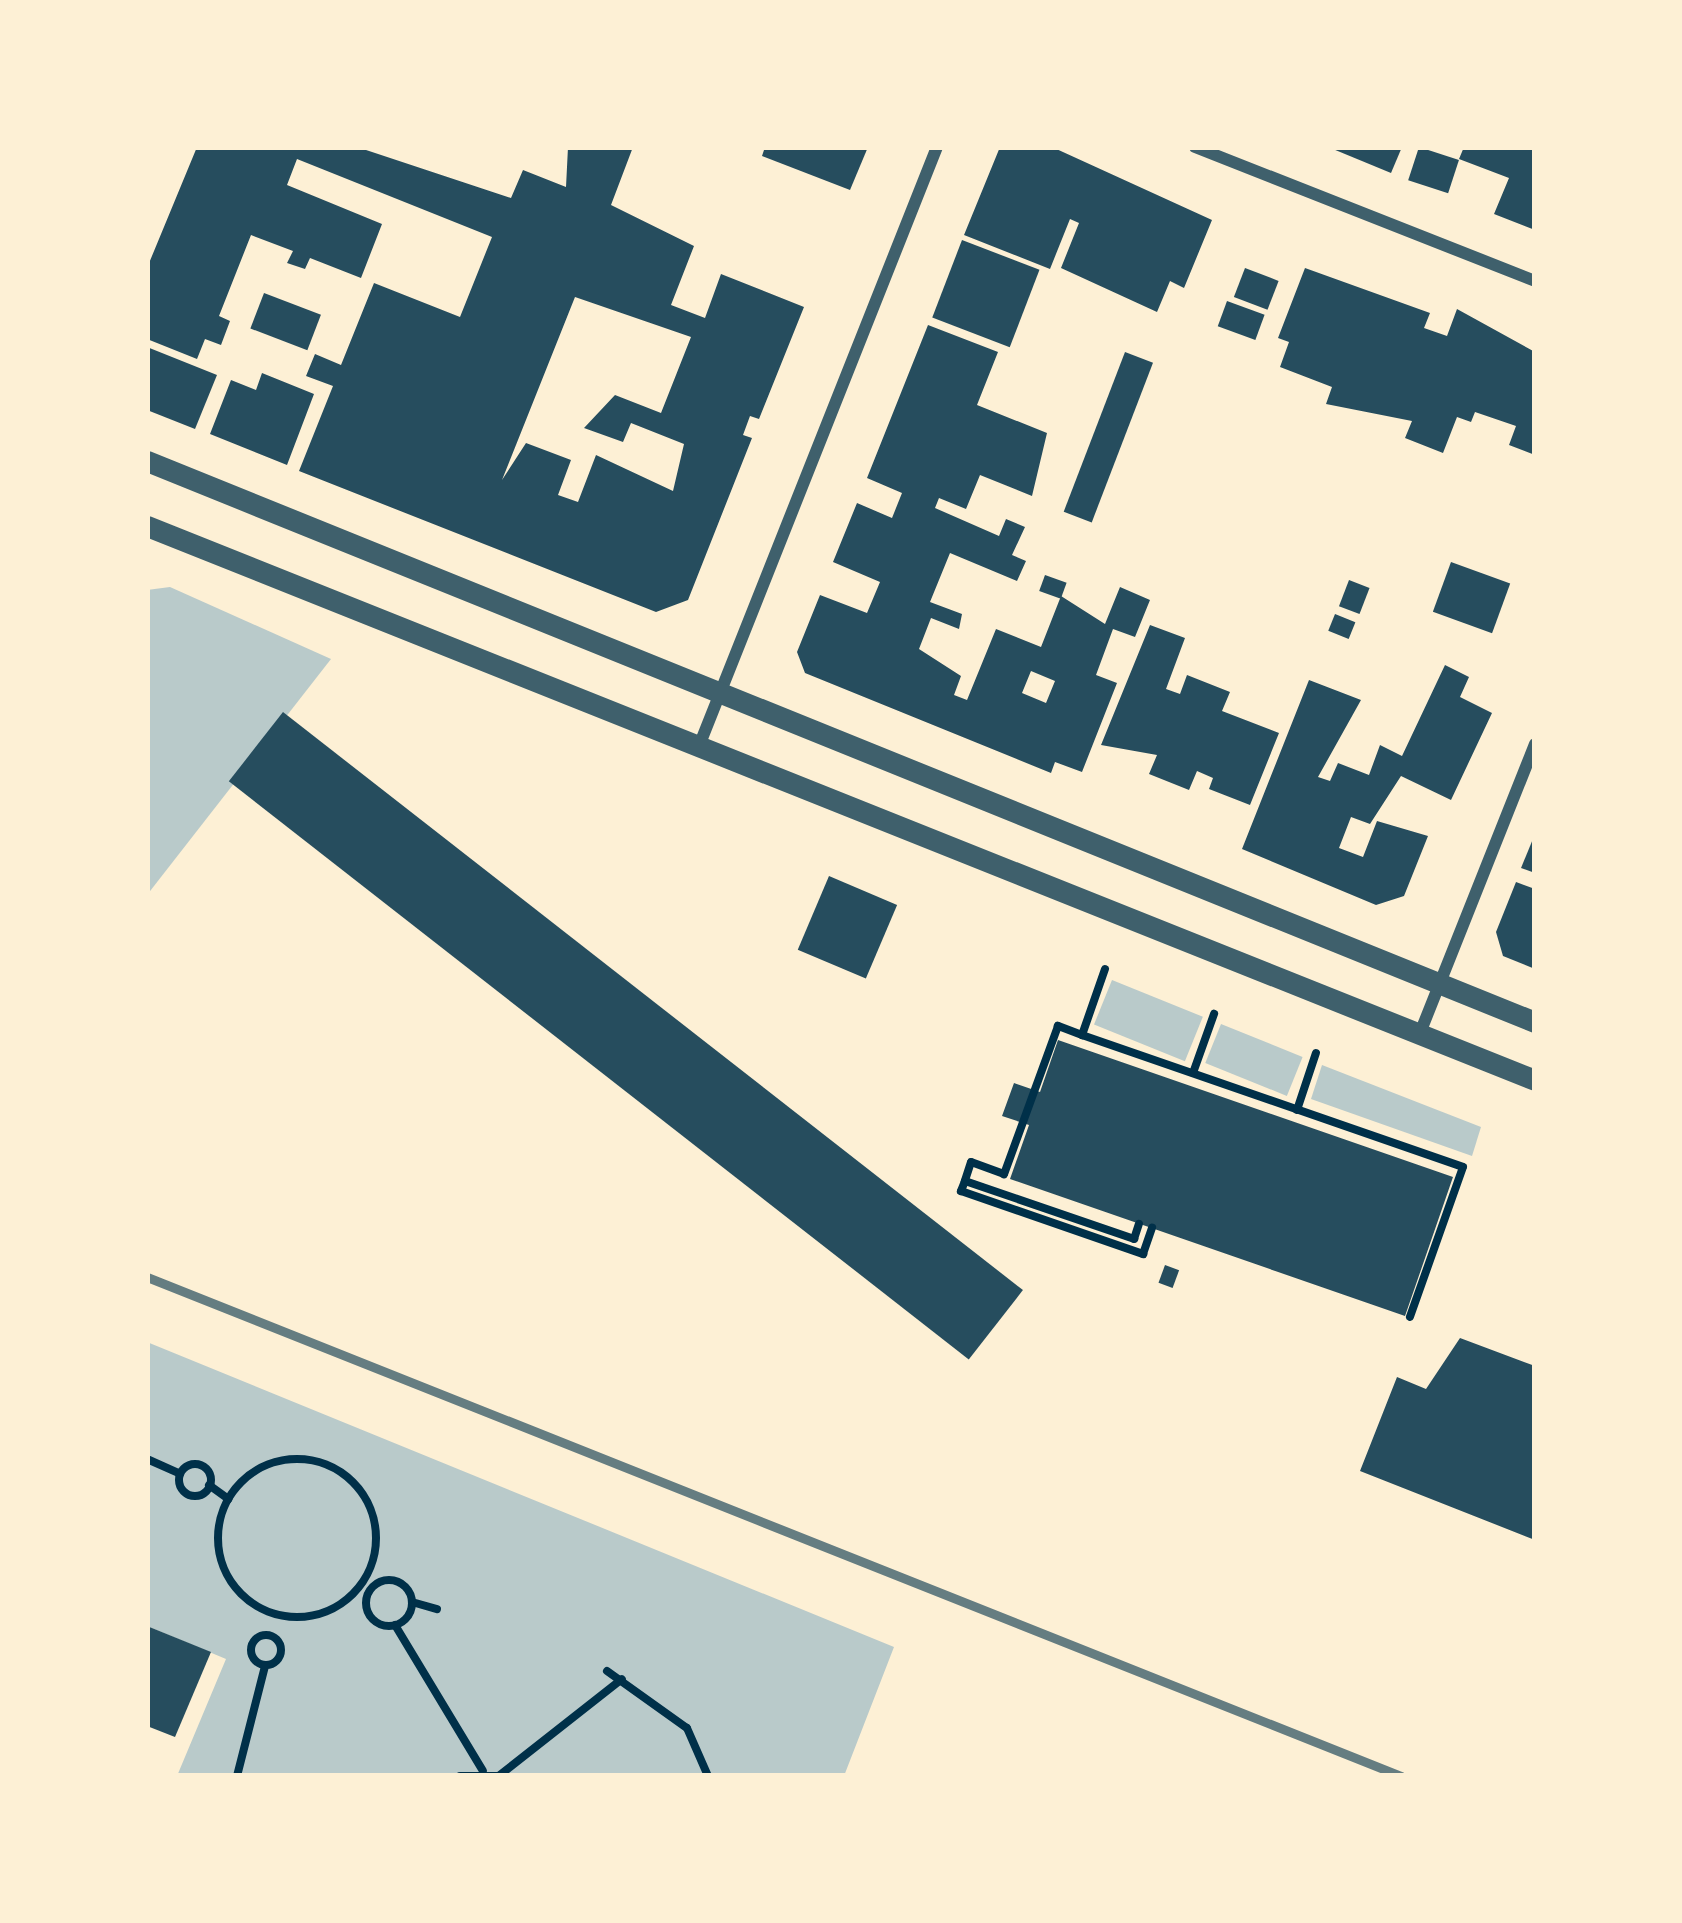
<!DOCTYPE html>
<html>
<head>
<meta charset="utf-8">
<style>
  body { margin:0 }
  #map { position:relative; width:1682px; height:1923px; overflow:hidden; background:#fdf0d5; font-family:"Zilla Slab",serif }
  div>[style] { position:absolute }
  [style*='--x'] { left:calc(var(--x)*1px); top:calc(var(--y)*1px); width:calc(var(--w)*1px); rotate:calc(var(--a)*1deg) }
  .green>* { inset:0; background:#b9caca; transform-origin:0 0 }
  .building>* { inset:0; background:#264d5e; transform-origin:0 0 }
  .path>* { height:8px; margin:-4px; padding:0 4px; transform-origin:4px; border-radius:4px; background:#003049 }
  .path>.ring { margin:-4px; padding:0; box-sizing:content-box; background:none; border:8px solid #003049; border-radius:50% }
  .minor>* { height:12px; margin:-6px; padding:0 6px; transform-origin:6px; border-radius:6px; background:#3f606c }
  .tertiary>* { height:21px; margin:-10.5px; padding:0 10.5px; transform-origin:10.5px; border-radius:10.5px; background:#3f606c }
  .rail>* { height:9px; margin:-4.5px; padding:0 4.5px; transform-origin:4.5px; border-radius:4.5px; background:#657d81 }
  span { translate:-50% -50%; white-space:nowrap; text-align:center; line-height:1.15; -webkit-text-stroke:9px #fdf0d5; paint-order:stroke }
  .frame { position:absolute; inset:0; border:150px solid #fdf0d5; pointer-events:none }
</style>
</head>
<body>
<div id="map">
  <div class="green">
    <i style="clip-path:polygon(170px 587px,331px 659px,147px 895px,147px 590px)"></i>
    <i style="left:1112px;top:980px;width:98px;height:48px;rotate:22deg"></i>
    <i style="left:1221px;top:1024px;width:88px;height:42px;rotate:22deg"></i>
    <i style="clip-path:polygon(1322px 1065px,1481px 1127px,1472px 1156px,1311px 1099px)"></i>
    <i style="clip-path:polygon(147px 1342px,894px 1647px,844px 1776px,177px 1776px,226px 1659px,147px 1626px)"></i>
  </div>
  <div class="building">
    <i style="clip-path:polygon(evenodd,197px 147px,357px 147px,511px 198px,523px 170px,566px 187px,568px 147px,633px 147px,611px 205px,694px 246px,671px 305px,705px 318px,721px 274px,804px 307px,759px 419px,750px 416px,743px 435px,752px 438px,688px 600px,656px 612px,299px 471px,333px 386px,306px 376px,315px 354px,341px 365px,374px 283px,460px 317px,492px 237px,297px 159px,287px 185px,382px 224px,361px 278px,310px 258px,305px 269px,287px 263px,293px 251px,251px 235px,219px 316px,230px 321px,221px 345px,205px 339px,197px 359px,147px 339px,147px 268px,197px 147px,575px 297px,691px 337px,661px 413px,615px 395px,584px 428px,623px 442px,631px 423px,684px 444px,673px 491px,596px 455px,578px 502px,558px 495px,571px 460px,526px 443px,502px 480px,575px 297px)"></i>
    <i style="clip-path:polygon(765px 147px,868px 147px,850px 190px,762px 156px)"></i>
    <i style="clip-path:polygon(1000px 147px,1052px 147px,1212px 220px,1184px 288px,1170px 281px,1157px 312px,1061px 268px,1079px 223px,1070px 219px,1050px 269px,964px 235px)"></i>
    <i style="clip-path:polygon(1328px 147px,1402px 147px,1391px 173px)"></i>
    <i style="left:1419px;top:147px;width:42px;height:35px;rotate:18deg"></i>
    <i style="clip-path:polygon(1464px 147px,1535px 147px,1535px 230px,1494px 214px,1509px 178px,1459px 159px)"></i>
    <i style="left:962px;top:240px;width:83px;height:83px;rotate:21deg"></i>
    <i style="left:1245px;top:268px;width:36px;height:31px;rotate:21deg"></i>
    <i style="clip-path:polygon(1305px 268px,1430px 313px,1424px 328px,1447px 336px,1457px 309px,1535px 352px,1535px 455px,1509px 445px,1516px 426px,1475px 412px,1471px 422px,1457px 417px,1443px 453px,1405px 438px,1412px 421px,1326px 404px,1332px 387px,1280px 367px,1289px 342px,1278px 338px)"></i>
    <i style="left:264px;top:293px;width:61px;height:38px;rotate:21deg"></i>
    <i style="left:1227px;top:301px;width:40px;height:27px;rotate:20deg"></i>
    <i style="clip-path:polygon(evenodd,928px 325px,998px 352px,977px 405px,1047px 433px,1032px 496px,980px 475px,966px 509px,939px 498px,935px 508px,999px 536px,1006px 519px,1025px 527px,1012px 555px,1026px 561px,1017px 581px,950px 553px,930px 602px,962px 614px,959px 629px,931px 618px,919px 649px,961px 676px,954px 695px,967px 700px,996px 629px,1041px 647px,1061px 596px,1105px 624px,1120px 587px,1150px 600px,1135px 637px,1113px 629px,1096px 675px,1117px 683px,1082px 772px,1055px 762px,1051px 773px,805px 673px,797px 652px,820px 595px,867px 613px,880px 582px,833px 562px,857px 503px,892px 518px,902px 493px,867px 478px,928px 325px,1031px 671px,1055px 681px,1046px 703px,1022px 693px,1031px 671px)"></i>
    <i style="clip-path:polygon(147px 347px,217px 375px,195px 429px,147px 410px)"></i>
    <i style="left:1125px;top:352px;width:30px;height:171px;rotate:21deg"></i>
    <i style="clip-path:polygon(262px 373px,314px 394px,287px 465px,210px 434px,231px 380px,256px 390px)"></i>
    <i style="left:1451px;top:562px;width:63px;height:53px;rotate:20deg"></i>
    <i style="left:1045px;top:575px;width:23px;height:17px;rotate:20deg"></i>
    <i style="left:1349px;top:580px;width:22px;height:28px;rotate:21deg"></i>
    <i style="left:1335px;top:614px;width:22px;height:18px;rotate:22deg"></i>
    <i style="clip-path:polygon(1150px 625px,1185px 638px,1166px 689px,1180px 694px,1187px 675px,1230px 692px,1222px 711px,1279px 733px,1250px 805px,1209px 789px,1213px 778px,1197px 771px,1189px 790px,1149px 774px,1157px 755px,1101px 745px)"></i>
    <i style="clip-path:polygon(1445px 665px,1469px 677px,1460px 697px,1492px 713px,1451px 800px,1401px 776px,1370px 824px,1351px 817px,1339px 848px,1363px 857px,1377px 821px,1428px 836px,1404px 896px,1376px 905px,1242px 849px,1309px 680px,1361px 700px,1318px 777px,1330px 781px,1338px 763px,1369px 775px,1380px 745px,1402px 756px)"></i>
    <i style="left:283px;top:712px;width:939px;height:88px;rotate:38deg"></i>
    <i style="clip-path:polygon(1535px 834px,1535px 873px,1521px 868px)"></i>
    <i style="left:829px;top:876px;width:74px;height:80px;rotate:23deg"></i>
    <i style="clip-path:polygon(1516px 882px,1535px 889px,1535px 969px,1503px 956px,1496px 932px)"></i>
    <i style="clip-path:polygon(1058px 1040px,1453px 1177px,1405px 1316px,1010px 1179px,1029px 1125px,1002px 1116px,1014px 1083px,1040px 1092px)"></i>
    <i style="left:1165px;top:1265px;width:15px;height:19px;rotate:20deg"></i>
    <i style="clip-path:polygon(1460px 1338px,1535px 1366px,1535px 1540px,1360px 1471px,1397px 1377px,1426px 1389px)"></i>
    <i style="clip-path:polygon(147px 1626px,211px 1652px,175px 1737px,147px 1726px)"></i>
  </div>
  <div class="path">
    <i style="--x:1105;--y:969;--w:70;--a:109.2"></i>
    <i style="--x:1082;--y:1035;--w:403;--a:19.1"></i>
    <i style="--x:1463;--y:1167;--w:159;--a:109.5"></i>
    <i style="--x:1082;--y:1035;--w:26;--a:-159"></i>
    <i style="--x:1058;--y:1026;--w:158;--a:110"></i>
    <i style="--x:1004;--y:1174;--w:35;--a:-160"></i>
    <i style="--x:971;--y:1162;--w:20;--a:108"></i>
    <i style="--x:965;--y:1181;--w:179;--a:18.9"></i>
    <i style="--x:1134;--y:1239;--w:16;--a:-72"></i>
    <i style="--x:1193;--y:1073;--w:63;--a:-70.4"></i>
    <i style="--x:1297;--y:1110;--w:60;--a:-71.6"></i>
    <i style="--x:965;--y:1181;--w:11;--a:112"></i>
    <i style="--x:961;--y:1191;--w:193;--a:19.1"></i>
    <i style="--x:1143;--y:1254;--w:28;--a:-71"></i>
    <i style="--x:147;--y:1459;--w:36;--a:24"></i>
    <i class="ring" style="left:218px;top:1459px;width:150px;height:150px"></i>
    <i class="ring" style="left:179px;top:1464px;width:24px;height:24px"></i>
    <i style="--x:209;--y:1485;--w:24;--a:36"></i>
    <i class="ring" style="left:366px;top:1580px;width:38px;height:38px"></i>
    <i style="--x:412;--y:1602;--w:26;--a:16"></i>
    <i style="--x:395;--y:1625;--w:170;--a:58.9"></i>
    <i class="ring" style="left:251px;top:1635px;width:22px;height:22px"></i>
    <i style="--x:607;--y:1671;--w:98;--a:35.5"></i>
    <i style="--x:687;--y:1728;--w:52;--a:66.4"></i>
    <i style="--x:500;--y:1775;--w:155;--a:-38.2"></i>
    <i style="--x:237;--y:1776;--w:114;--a:-75.7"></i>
    <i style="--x:460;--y:1776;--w:45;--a:0"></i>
  </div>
  <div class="minor">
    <i style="--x:1195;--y:147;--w:365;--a:21.5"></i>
    <i style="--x:699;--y:746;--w:645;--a:-68.33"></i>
    <i style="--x:1420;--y:1033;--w:311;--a:-68.3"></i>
  </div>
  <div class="tertiary">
    <i style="--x:147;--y:461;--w:1497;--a:22.01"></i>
    <i style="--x:147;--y:526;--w:1494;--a:21.76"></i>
  </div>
  <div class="rail">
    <i style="--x:147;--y:1277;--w:1350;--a:21.7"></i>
  </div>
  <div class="frame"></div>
</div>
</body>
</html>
